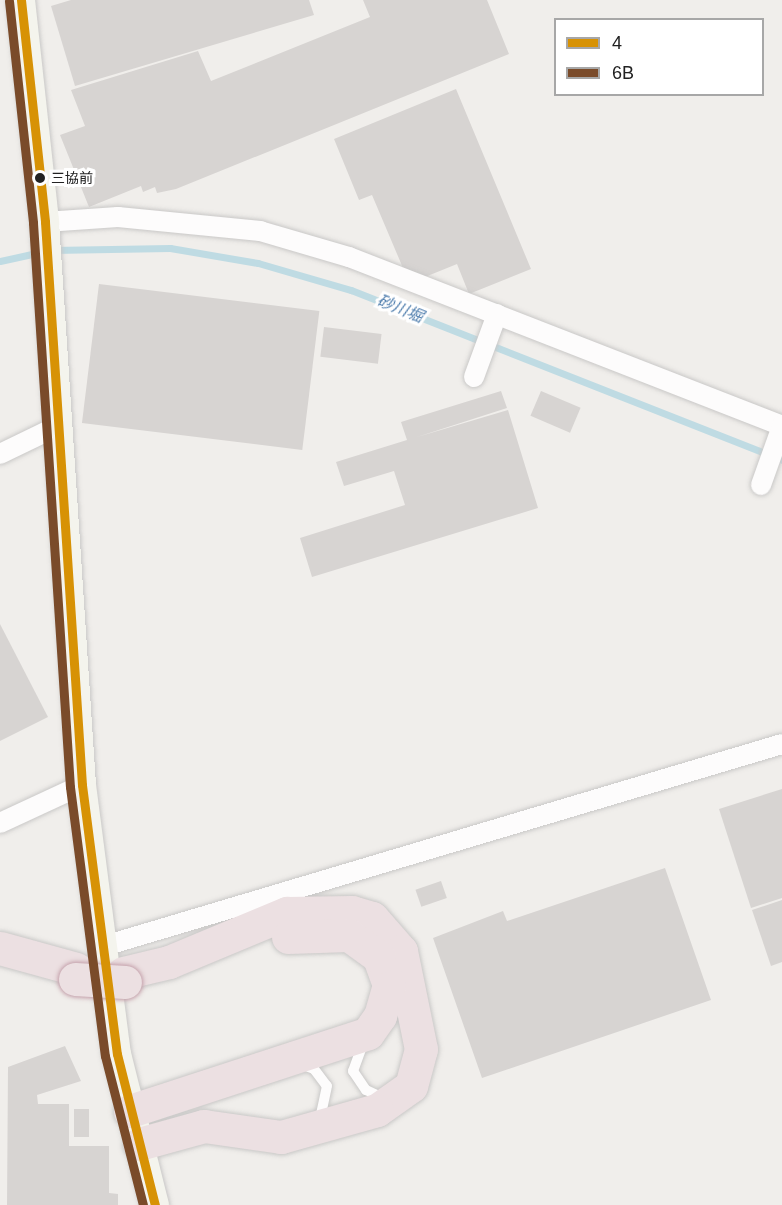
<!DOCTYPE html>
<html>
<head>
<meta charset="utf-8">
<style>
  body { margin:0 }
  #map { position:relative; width:782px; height:1205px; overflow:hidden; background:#f0eeeb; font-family:Arial,"Noto Sans JP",sans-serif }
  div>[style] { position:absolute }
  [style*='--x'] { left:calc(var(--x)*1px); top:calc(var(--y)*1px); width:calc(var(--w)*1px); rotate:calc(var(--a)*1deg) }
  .stream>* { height:7px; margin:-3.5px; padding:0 3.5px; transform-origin:3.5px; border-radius:3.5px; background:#bfdbe3 }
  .building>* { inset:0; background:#d7d4d2; transform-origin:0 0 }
  .roads { filter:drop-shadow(0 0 2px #c9c8c7) drop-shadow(0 0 2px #c9c8c7) }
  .lane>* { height:10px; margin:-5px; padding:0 5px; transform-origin:5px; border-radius:5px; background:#fdfcfc }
  .street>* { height:20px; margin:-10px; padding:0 10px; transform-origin:10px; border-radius:10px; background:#fdfcfc }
  .secondary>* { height:28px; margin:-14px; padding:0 14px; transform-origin:14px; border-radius:14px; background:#f4f4ed }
  .highway>* { height:33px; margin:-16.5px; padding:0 16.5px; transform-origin:16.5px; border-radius:16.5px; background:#ece0e2 }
  .bridges { filter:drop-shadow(0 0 2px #c5a2ac) drop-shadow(0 0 2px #c5a2ac) }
  .highway-bridge>* { height:33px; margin:-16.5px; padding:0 16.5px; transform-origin:16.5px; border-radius:16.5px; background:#ece0e2 }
  .bus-1>* { height:9px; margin:-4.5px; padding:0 4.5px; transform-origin:4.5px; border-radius:4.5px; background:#d79205 }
  .bus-2>* { height:9px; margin:-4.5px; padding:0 4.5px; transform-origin:4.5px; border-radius:4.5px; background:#7a4b2a }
  .dots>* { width:16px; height:16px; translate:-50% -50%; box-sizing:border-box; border:3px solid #fff; border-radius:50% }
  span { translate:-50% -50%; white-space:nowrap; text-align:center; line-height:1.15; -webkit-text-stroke:6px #fff; paint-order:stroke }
  .bus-label { font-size:14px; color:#222 }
  .left { translate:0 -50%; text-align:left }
  .water-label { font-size:16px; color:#4a7aab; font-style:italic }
  .legend { position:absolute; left:554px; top:18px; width:210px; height:78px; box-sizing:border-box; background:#fff; border:2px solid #a7a7a7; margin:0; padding:8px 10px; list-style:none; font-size:18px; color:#222 }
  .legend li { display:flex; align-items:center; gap:12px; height:30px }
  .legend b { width:30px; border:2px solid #a7a7a7 }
</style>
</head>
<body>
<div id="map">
  <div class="stream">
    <i style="--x:52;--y:250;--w:118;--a:-1"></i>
    <i style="--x:170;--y:248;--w:89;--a:9.7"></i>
    <i style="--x:258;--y:263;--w:97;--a:16.2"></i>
    <i style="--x:351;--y:290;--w:463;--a:21.5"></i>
    <i style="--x:0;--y:261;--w:42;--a:-12.4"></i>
  </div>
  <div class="building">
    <i style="clip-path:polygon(71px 0,309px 0,314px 15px,75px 86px,51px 6px)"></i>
    <i style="clip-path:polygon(363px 0,487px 0,509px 54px,176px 189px,157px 193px,155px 187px,143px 192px,141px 186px,89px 207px,60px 135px,85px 126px,71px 90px,198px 51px,211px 81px,370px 17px)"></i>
    <i style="clip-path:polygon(456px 89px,531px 269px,469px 294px,457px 264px,425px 277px,403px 268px,372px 195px,359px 200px,334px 139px)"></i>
    <i style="left:99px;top:284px;width:222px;height:140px;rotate:7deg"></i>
    <i style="left:324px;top:327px;width:58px;height:30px;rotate:7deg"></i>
    <i style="clip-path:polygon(501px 391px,507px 408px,417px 437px,508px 410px,538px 508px,312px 577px,300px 538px,405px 505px,394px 471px,344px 486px,336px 462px,407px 440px,401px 422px)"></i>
    <i style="left:541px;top:391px;width:43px;height:27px;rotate:23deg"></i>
    <i style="clip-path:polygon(0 624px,48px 717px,0 741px)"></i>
    <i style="clip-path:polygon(782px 789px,782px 898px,751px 908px,719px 809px)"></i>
    <i style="clip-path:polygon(665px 868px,711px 1000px,482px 1078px,433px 938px,503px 911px,507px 921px)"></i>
    <i style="left:441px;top:881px;width:18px;height:27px;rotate:71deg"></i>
    <i style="clip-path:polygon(782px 900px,782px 962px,771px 966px,752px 910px)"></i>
    <i style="clip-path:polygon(65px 1046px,81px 1081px,37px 1095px,38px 1104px,69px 1104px,69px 1146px,109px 1146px,109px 1193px,118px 1194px,118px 1205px,7px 1205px,8px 1067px)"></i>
    <i style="left:74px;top:1109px;width:15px;height:28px"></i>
  </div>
  <div class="roads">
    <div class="lane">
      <i style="--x:364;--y:1041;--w:32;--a:110"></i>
      <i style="--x:353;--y:1071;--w:23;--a:56"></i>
      <i style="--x:366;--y:1090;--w:19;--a:25"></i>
      <i style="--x:301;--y:1064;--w:14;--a:21"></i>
      <i style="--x:314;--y:1069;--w:21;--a:53"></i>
      <i style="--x:327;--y:1086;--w:34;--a:102"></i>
    </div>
    <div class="street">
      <i style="--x:45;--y:222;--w:73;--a:-3.9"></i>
      <i style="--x:118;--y:217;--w:143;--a:5.6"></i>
      <i style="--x:260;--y:231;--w:93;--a:16.3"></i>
      <i style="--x:349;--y:257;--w:465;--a:21.3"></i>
      <i style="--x:474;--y:377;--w:67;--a:-69.9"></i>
      <i style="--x:0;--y:454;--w:64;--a:-25.8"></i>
      <i style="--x:761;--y:485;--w:63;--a:-70.4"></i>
      <i style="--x:0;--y:823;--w:90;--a:-24.9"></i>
      <i style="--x:104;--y:946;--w:707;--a:-16.59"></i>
    </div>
    <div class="secondary">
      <i style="--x:21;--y:0;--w:223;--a:83.8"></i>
      <i style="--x:45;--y:222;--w:564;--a:86.24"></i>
      <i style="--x:82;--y:785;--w:271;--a:82.6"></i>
      <i style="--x:117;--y:1054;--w:156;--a:75.9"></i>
    </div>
    <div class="highway">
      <i style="--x:0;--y:948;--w:79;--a:15.4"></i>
      <i style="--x:123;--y:973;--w:47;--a:-13.4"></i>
      <i style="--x:169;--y:962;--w:128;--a:-22.6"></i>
      <i style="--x:287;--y:913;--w:65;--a:-0.9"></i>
      <i style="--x:352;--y:912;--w:21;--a:17"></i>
      <i style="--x:372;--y:918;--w:44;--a:48.7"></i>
      <i style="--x:401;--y:951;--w:100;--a:78.5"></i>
      <i style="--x:421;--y:1049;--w:38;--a:105"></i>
      <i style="--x:411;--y:1086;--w:42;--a:144.8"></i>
      <i style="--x:377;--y:1110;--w:100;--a:164.3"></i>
      <i style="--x:281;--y:1137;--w:78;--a:-171.9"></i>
      <i style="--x:204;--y:1126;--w:67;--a:164.5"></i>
      <i style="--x:130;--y:1111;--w:250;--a:-18.1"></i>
      <i style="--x:368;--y:1033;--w:21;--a:-55"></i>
      <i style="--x:380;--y:1016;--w:32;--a:-74"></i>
      <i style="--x:389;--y:985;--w:30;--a:-110"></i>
      <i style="--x:379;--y:957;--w:37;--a:-144"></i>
      <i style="--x:349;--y:935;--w:61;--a:178.1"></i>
    </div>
  </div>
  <div class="bridges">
    <div class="highway-bridge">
      <i style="--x:75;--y:979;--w:50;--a:3.4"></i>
    </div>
  </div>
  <div class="bus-1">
    <i style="--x:21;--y:0;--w:223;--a:83.8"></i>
    <i style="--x:45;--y:222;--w:564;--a:86.24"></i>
    <i style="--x:82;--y:785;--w:271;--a:82.6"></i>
    <i style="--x:117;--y:1054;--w:156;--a:75.9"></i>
  </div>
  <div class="bus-2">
    <i style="--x:9;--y:1;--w:223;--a:83.8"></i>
    <i style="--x:33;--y:223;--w:565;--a:86.25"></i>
    <i style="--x:70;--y:787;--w:271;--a:82.6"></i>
    <i style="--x:105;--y:1056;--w:154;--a:75.7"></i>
  </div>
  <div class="dots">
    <i style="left:40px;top:178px;background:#222"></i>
  </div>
  <div class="bus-label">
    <span class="left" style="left:51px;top:178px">三協前</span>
  </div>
  <div class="water-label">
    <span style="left:400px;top:309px;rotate:22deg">砂川堀</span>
  </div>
  <ul class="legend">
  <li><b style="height:8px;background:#d79205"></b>4</li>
  <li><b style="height:8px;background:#7a4b2a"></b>6B</li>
  </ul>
</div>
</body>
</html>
